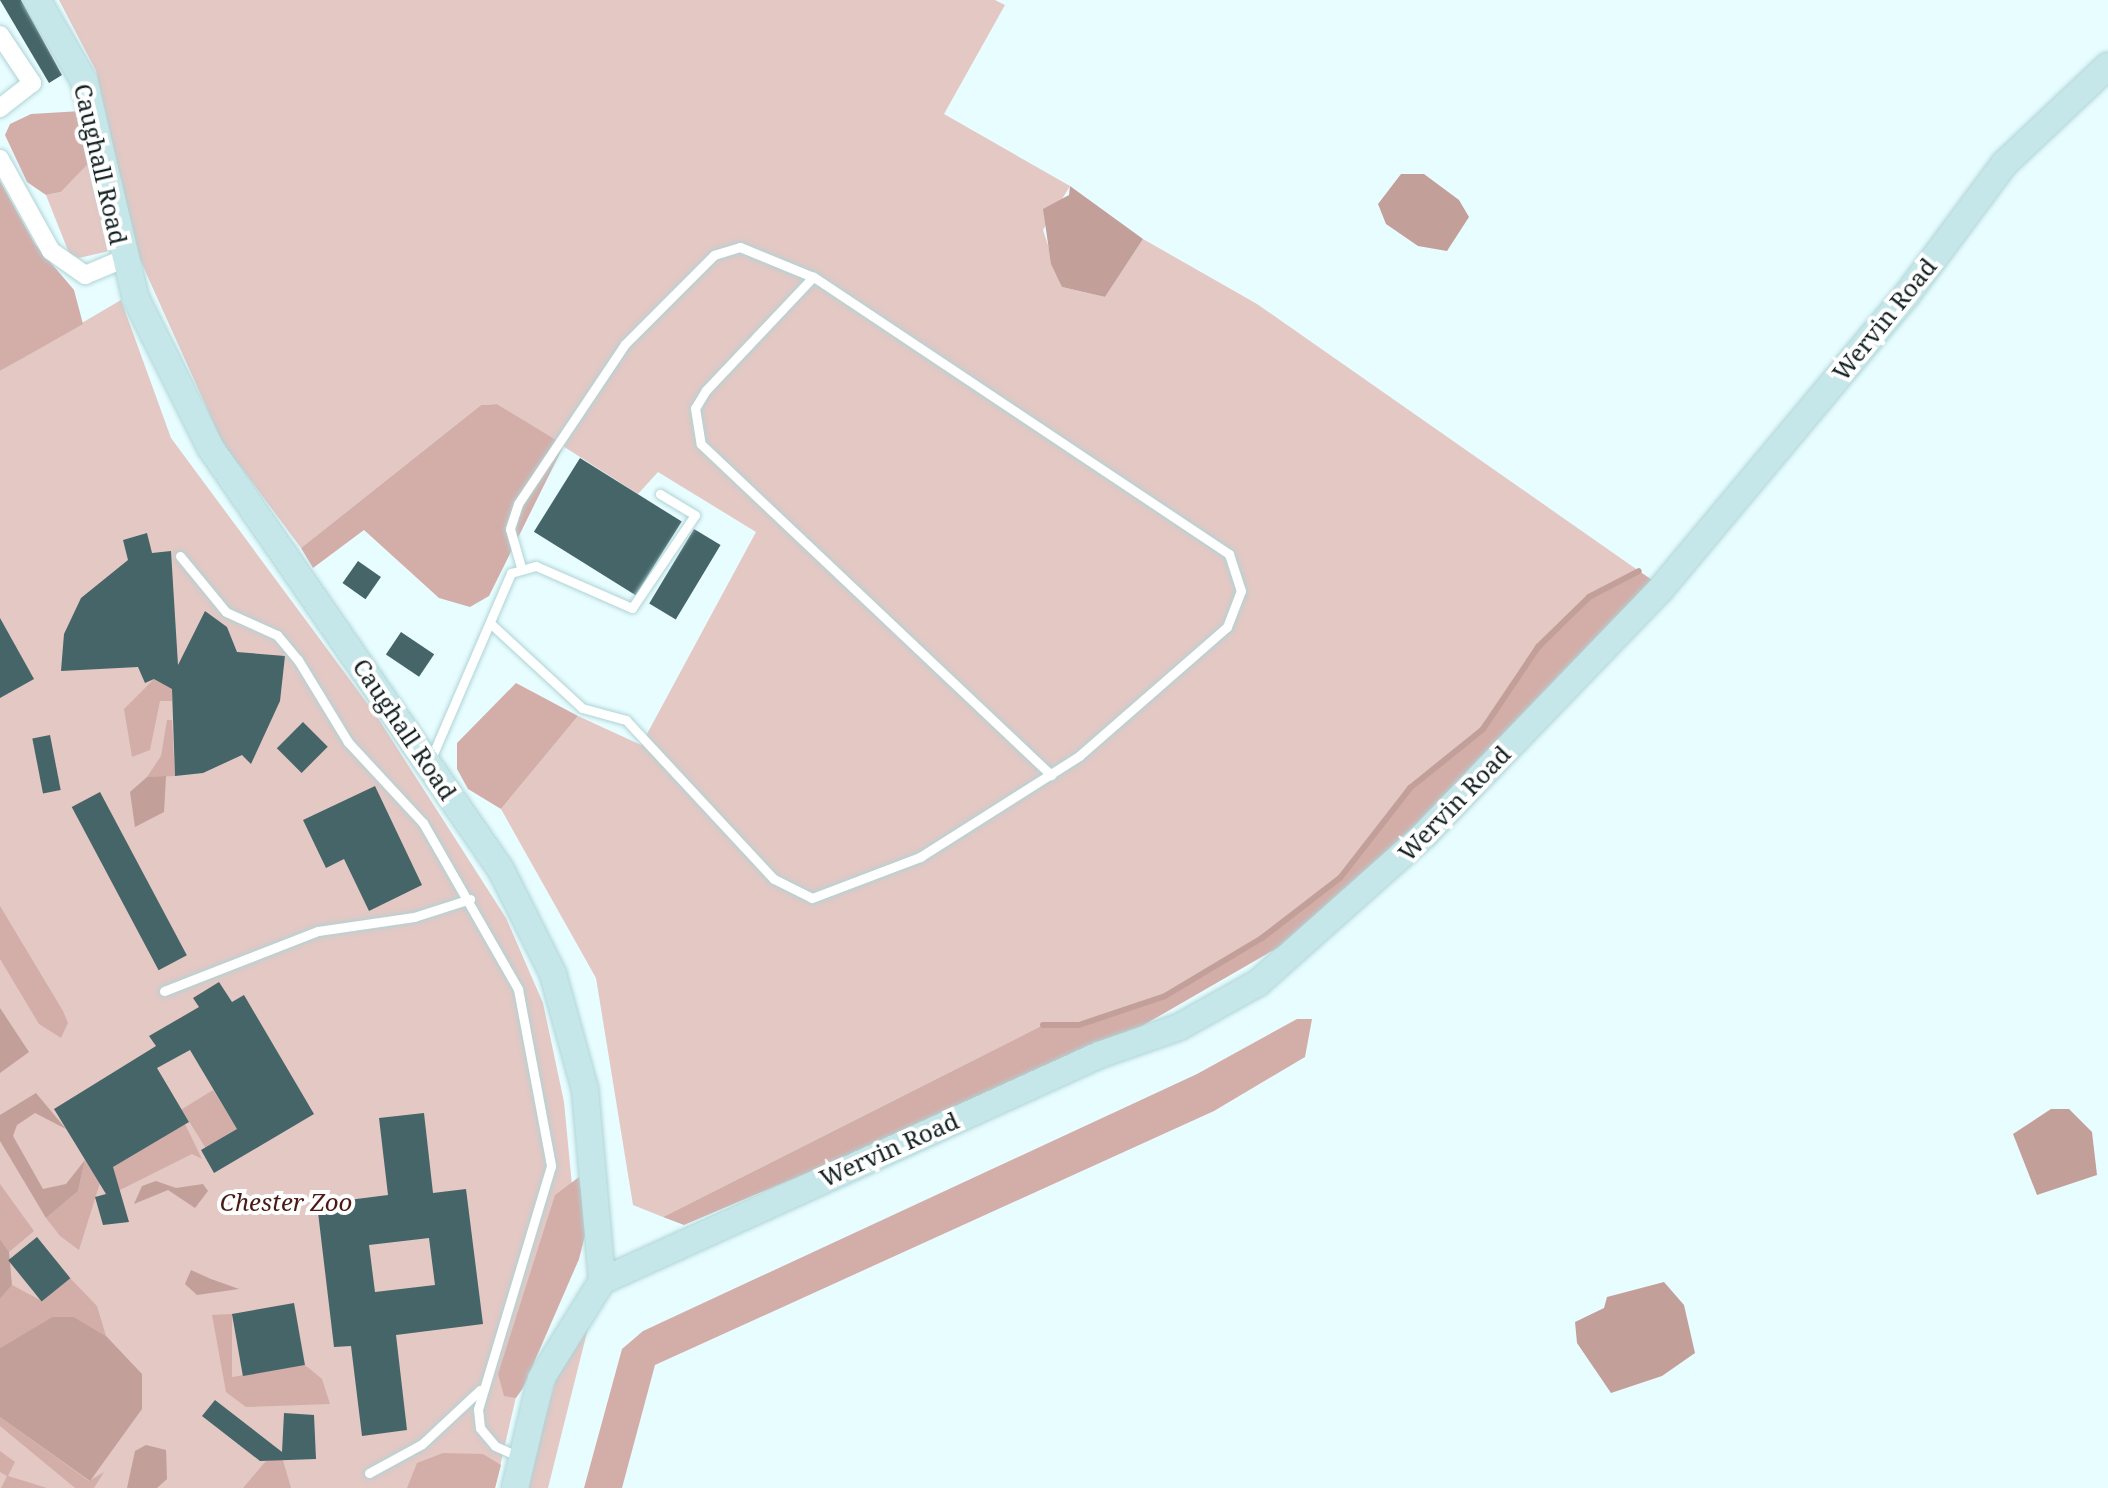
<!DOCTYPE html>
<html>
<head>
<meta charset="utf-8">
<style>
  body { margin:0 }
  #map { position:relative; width:2108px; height:1488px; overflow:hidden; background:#e8fdff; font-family:"Noto Serif",serif }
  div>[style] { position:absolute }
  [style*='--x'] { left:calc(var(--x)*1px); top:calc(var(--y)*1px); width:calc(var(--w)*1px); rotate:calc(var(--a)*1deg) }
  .green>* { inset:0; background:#e3c8c4 }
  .forest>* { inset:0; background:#d3aea9; transform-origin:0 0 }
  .water>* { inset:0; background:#c39f9a }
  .stream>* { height:6px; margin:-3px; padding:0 3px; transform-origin:3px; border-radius:3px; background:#c39f9a }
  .building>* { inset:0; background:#456568; transform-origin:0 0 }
  .roads { filter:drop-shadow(0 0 2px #afd3d5) drop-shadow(0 0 2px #afd3d5) }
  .lane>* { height:9px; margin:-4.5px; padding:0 4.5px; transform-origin:4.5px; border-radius:4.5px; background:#fff }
  .street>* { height:18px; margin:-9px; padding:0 9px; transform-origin:9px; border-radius:9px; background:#fff }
  .secondary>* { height:26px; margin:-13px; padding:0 13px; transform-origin:13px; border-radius:13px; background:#c6e7ea }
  span { translate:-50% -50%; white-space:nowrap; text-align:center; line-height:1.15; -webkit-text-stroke:8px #fff; paint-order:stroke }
  .street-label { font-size:24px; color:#101e1f }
  .park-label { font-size:24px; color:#4a1b16; font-style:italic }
</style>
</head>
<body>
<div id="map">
  <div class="green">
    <i style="clip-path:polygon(59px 0,995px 0,1005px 5px,944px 114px,1070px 186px,1043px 230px,1062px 287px,1105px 297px,1143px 239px,1257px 304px,1639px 571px,1589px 597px,1538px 647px,1483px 729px,1410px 788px,1340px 878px,1262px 938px,1165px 996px,1079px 1025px,1043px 1025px,663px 1217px,633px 1205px,596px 978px,501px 809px,578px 716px,641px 745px,756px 532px,658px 472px,638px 494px,497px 404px,481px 405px,301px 548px,222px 442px,138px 255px,96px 71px)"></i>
    <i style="clip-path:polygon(91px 161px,109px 251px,79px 258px,69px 253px,46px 195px,61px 192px)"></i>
    <i style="clip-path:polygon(121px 300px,171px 438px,376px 715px,506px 918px,543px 1003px,564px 1102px,579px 1259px,518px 1388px,495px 1488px,0 1488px,0 371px)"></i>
    <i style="clip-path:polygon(592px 1312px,548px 1488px,526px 1488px,555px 1382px)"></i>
  </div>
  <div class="forest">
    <i style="clip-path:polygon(81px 111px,91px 161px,61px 192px,46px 195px,27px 182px,5px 135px,10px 124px,31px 114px)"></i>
    <i style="clip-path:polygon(0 181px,35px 244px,74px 290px,83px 324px,0 371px)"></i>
    <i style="clip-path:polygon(497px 404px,564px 445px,489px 596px,470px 607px,439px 598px,364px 530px,313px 568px,301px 548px,481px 405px)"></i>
    <i style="clip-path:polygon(1639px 571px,1655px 582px,1350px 906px,1109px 1045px,684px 1225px,663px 1217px,1043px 1025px,1079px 1025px,1165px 996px,1262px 938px,1340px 878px,1410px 788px,1483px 729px,1538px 647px,1589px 597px)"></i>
    <i style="clip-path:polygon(155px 678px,172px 686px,172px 701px,160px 701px,150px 750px,132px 757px,124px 709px)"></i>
    <i style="clip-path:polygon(516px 683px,578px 716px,501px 809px,468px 789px,457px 769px,457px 743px)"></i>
    <i style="clip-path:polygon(167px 720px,172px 720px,175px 776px,147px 777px,161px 756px)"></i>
    <i style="clip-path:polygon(0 906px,63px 1011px,68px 1023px,61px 1038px,39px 1024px,0 959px)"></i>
    <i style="clip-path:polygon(1297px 1019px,1312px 1019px,1305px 1057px,1214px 1111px,655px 1365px,622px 1488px,584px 1488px,622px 1349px,643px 1331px,1197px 1074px)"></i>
    <i style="left:213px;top:1090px;width:46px;height:37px;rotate:58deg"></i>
    <i style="clip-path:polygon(185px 1124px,202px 1159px,192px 1154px,120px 1190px,100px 1183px,79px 1250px,60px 1236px,46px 1218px,78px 1191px,85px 1160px,96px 1177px)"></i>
    <i style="clip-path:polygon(579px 1177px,587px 1228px,579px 1259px,523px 1388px,516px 1398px,504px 1396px,498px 1374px,555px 1195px)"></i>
    <i style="clip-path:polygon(0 1184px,34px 1231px,9px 1252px,0 1239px)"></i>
    <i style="clip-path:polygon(70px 1278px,97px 1306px,106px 1336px,74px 1317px,52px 1317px,0 1348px,0 1299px,12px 1285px,42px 1301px)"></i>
    <i style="clip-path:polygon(232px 1314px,232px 1377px,305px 1365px,322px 1379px,330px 1404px,246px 1407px,226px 1392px,212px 1315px)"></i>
    <i style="clip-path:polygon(0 1417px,89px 1481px,104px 1472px,94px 1488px,75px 1488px,0 1426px)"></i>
    <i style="clip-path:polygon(0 1451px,15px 1462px,8px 1476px,47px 1488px,1px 1488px,7px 1476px,0 1472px)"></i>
    <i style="clip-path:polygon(443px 1453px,483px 1454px,501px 1465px,495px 1488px,407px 1488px,417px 1463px)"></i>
    <i style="clip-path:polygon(282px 1457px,291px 1488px,243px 1488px,266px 1461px)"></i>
  </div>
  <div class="water">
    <i style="clip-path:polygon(1401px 174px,1424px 174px,1459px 200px,1469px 217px,1447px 251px,1418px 246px,1386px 224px,1378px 204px)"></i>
    <i style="clip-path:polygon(1070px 186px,1143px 239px,1105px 297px,1062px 287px,1051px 264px,1043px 209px,1069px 195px)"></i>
    <i style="clip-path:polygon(166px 776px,164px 812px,135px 827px,130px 792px,147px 777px)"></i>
    <i style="clip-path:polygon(0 1008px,29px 1052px,0 1073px)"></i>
    <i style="clip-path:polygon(36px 1093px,66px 1129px,35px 1113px,17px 1125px,13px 1136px,43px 1189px,66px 1184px,85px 1160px,78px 1191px,46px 1218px,0 1141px,0 1115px)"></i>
    <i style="clip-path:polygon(2051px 1109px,2069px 1109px,2092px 1132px,2097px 1175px,2037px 1195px,2013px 1134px)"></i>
    <i style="clip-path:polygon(156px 1181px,176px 1188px,203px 1184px,208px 1191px,195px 1208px,168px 1190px,134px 1204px,142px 1186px)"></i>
    <i style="clip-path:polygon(0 1239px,9px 1252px,12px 1285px,0 1299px)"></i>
    <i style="clip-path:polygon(191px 1270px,211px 1279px,239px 1289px,197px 1295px,185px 1284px)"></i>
    <i style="clip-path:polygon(1664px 1282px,1684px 1305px,1695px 1353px,1662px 1376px,1611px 1393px,1577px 1343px,1575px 1322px,1604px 1308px,1607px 1297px)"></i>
    <i style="clip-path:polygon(52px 1317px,74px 1317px,106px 1336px,142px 1374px,142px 1409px,90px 1481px,0 1417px,0 1348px)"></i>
    <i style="clip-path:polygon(146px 1445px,166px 1450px,167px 1479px,157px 1488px,127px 1488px,135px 1451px)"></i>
  </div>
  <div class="stream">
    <i style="--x:1043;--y:1025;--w:36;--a:0"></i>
    <i style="--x:1079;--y:1025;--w:91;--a:-18.6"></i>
    <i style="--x:1165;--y:996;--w:113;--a:-30.9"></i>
    <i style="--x:1262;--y:938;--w:98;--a:-37.6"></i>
    <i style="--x:1340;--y:878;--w:114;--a:-52.1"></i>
    <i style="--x:1410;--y:788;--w:94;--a:-38.9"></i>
    <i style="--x:1483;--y:729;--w:99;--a:-56.1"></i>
    <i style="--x:1538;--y:647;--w:71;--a:-44.4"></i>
    <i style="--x:1589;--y:597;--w:56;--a:-27.5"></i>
  </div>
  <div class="building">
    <i style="clip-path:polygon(0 0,21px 0,62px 75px,49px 83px)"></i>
    <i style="left:580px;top:458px;width:120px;height:87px;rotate:32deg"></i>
    <i style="left:694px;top:529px;width:31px;height:87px;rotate:31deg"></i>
    <i style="clip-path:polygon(147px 533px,152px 553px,171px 551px,178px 665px,205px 611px,227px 627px,237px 652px,285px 656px,280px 701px,251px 764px,242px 755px,203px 773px,175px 776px,172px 689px,154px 679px,145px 683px,138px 667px,61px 671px,64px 634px,81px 598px,128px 560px,123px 540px)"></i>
    <i style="left:358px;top:561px;width:28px;height:27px;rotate:35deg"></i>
    <i style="clip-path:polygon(0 618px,34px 679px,0 698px)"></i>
    <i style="left:401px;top:632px;width:40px;height:27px;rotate:34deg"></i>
    <i style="left:303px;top:722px;width:35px;height:37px;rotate:45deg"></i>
    <i style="left:50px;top:735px;width:56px;height:18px;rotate:79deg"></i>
    <i style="clip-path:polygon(375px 786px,422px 885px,369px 911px,344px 859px,326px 868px,303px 820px)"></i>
    <i style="left:100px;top:792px;width:185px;height:32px;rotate:62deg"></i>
    <i style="clip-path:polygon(219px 982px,232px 1002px,244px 995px,314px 1114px,214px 1173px,201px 1150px,237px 1129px,190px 1050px,157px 1068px,189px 1122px,113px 1167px,129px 1222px,103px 1225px,95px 1197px,106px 1194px,54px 1109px,156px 1046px,149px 1036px,199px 1007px,193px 998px)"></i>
    <i style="clip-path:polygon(evenodd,424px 1113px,433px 1193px,466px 1189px,483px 1324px,396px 1335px,407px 1430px,362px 1436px,351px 1346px,334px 1347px,317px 1204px,388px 1195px,379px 1118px,424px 1113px,429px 1238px,435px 1285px,375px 1292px,369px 1245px,429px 1238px)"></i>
    <i style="left:37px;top:1237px;width:53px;height:37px;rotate:51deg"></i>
    <i style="left:294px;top:1303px;width:63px;height:63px;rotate:80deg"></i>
    <i style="clip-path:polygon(215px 1400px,282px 1452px,284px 1413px,314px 1415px,316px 1459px,260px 1461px,202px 1416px)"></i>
  </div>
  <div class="roads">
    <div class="lane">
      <i style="--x:813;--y:277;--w:156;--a:133.4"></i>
      <i style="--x:706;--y:390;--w:21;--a:121"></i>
      <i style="--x:695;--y:408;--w:36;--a:81"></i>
      <i style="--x:701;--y:444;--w:482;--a:43.4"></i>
      <i style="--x:180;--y:556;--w:72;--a:50.6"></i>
      <i style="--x:226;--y:612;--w:56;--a:24.3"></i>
      <i style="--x:277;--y:635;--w:33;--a:50"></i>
      <i style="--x:298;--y:660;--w:96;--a:58.6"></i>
      <i style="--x:348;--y:742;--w:110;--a:47.2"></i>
      <i style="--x:423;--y:823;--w:191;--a:60.2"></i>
      <i style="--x:518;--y:989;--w:180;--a:79.4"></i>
      <i style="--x:551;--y:1166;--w:254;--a:106.7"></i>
      <i style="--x:478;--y:1409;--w:19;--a:84"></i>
      <i style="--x:480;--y:1428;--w:23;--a:50"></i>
      <i style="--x:495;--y:1446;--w:27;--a:24"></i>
      <i style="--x:490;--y:623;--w:125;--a:42.7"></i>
      <i style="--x:582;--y:708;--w:46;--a:15.3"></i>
      <i style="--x:626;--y:720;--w:217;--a:47.1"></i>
      <i style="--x:774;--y:879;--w:42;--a:26.6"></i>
      <i style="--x:812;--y:898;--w:116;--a:-20.8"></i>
      <i style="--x:920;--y:857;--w:188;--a:-32.4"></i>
      <i style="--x:1079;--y:756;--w:196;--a:-41.1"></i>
      <i style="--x:1227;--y:627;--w:39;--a:-69"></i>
      <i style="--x:1241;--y:591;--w:39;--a:-108"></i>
      <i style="--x:1229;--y:554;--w:500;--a:-146.3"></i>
      <i style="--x:813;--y:277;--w:79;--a:-157.7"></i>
      <i style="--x:740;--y:247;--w:27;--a:163"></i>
      <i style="--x:714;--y:255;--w:126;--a:135"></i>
      <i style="--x:625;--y:344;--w:192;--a:123.8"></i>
      <i style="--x:518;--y:504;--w:26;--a:108"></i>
      <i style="--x:510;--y:529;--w:37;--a:74"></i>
      <i style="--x:430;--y:761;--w:205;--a:-66.7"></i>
      <i style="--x:511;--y:573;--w:26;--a:-16"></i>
      <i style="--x:536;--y:566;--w:105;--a:23.6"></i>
      <i style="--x:632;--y:608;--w:112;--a:-55.9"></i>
      <i style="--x:695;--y:515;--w:41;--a:-149"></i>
      <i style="--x:164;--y:991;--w:165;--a:-21.3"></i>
      <i style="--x:318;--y:931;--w:97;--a:-8.3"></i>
      <i style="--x:414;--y:917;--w:59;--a:-17.8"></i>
      <i style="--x:369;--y:1473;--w:60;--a:-28.7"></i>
      <i style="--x:422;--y:1444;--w:79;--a:-43"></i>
    </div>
    <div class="street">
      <i style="--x:0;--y:35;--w:58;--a:56.3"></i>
      <i style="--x:32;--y:83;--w:41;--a:142"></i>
      <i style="--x:0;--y:159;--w:105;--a:61"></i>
      <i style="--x:51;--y:251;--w:42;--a:35.2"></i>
      <i style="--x:85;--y:275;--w:41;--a:-22.8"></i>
    </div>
    <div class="secondary">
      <i style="--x:37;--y:0;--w:94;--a:59.9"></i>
      <i style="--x:84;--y:81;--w:224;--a:76.6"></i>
      <i style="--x:136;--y:299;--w:165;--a:63.4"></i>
      <i style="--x:210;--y:447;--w:513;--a:55.47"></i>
      <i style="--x:501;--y:870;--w:116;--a:63.4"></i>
      <i style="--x:553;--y:974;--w:119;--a:74.5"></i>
      <i style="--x:585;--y:1089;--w:193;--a:84.9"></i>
      <i style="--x:602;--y:1281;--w:115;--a:121.9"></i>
      <i style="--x:541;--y:1379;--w:112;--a:103.4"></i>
      <i style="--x:602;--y:1281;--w:546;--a:-24.45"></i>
      <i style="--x:1099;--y:1055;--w:85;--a:-19.3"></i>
      <i style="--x:1179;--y:1027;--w:90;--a:-29.1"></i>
      <i style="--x:1258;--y:983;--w:224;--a:-41.7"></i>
      <i style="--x:1425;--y:834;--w:339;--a:-46.1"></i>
      <i style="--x:1660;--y:590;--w:383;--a:-50.1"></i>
      <i style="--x:1906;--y:296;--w:164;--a:-53.4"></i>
      <i style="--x:2004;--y:164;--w:143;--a:-43.3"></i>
    </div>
  </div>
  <div class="street-label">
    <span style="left:101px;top:164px;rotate:77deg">Caughall Road</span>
    <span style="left:1884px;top:319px;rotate:-51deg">Wervin Road</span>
    <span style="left:405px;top:729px;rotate:56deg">Caughall Road</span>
    <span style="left:1454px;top:803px;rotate:-46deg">Wervin Road</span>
    <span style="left:889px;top:1149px;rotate:-24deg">Wervin Road</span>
  </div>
  <div class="park-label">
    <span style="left:286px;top:1202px">Chester Zoo</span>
  </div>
</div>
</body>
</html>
